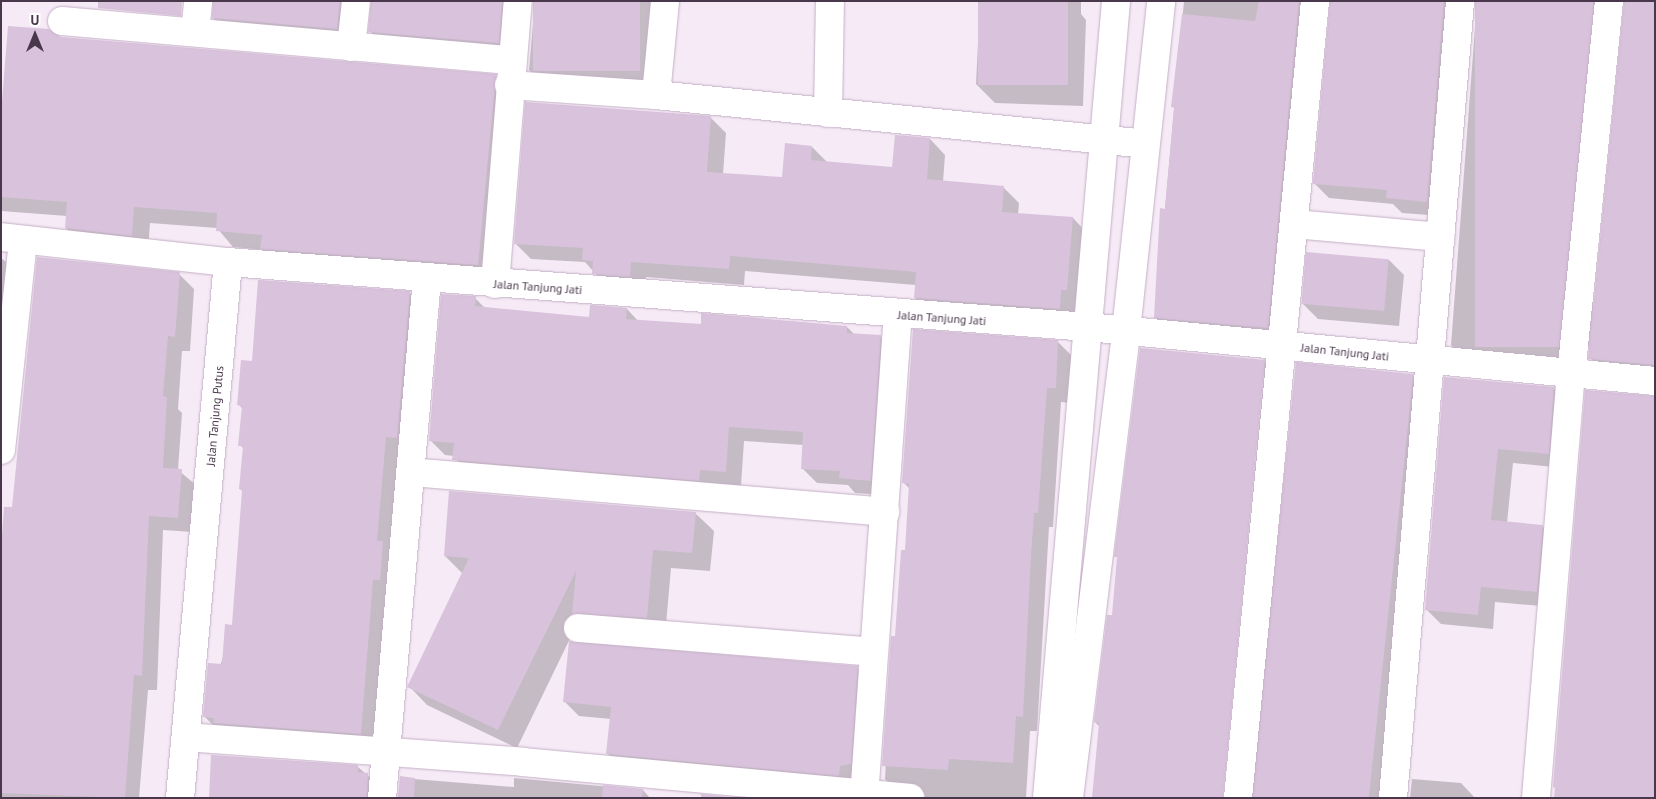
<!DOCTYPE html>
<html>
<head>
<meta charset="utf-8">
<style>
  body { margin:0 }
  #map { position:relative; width:1656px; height:799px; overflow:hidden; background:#f6eaf6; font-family:"PT Sans",sans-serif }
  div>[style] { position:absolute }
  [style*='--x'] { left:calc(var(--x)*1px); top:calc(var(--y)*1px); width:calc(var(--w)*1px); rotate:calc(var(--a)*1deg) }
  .shadow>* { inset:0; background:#0003 }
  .building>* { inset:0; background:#d9c2dc; transform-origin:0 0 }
  .roads { filter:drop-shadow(0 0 1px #c4afc6) drop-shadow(0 0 1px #c4afc6) }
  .minor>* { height:28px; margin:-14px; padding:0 14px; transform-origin:14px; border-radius:14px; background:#fff }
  span { translate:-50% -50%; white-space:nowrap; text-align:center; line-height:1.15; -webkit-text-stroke:4px #fff; paint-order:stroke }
  .street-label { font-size:12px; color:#49374b }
  .frame { position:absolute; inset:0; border:2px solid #49374b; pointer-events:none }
  .north { position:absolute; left:10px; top:10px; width:50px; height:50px; -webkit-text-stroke:4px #fff; paint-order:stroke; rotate:0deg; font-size:14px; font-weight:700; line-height:20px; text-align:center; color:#49374b }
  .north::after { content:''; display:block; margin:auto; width:18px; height:22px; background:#49374b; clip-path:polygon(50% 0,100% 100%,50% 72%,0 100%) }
</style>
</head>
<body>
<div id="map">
  <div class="shadow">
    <i style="clip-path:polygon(214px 1px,369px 1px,352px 43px,228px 33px,213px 18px)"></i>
    <i style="clip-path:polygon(371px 1px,532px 1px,519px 7px,513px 57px,384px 46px,370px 31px)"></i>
    <i style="clip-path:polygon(535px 1px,657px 1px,648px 92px,544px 85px,529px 70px)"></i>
    <i style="clip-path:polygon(980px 1px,1081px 1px,1081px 14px,1086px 20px,1083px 106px,995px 103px,976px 84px)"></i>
    <i style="clip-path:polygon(1184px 1px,1324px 1px,1282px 343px,1170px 332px,1155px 317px)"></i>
    <i style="clip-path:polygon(1326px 1px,1470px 1px,1442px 216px,1402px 213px,1393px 204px,1329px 198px,1314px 183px,1332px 2px)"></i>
    <i style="clip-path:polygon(1477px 1px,1622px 1px,1572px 370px,1466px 360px,1451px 345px)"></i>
    <i style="clip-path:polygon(1655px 1px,1655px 378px,1605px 373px,1590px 358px)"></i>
    <i style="clip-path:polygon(60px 38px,496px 76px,512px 92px,494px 281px,278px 264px,263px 250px,233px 247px,217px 228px,150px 223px,148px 251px,82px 244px,66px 228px,67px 216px,1px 211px,1px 126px)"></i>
    <i style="clip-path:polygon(710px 117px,726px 133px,723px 174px,783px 179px,812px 147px,828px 163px,894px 168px,930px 139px,945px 155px,943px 182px,1003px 187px,1019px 203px,1018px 214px,1073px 218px,1088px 234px,1075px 324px,931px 313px,915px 298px,916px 285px,745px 271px,744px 285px,646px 277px,645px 292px,609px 289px,585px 262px,531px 259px,515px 243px)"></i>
    <i style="clip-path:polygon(1px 258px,20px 273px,1px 366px)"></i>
    <i style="clip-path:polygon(1389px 260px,1404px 275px,1399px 326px,1318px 319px,1303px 304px)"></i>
    <i style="clip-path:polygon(179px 274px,194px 289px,190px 351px,182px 351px,178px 409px,182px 413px,178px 470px,196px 485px,193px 532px,163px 530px,157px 690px,148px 690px,139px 798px,1px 798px,1px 644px,13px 508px)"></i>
    <i style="clip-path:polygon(410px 293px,424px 307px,375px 748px,219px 731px,204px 716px,233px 626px,244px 492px,240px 489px,244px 449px,240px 445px,243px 409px,239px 405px,253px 362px)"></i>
    <i style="clip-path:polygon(475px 298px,486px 309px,590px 319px,627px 309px,639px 322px,702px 326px,847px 327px,855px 335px,880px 336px,895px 351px,885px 495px,855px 493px,848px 485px,817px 483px,802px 468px,804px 445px,744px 441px,741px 486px,468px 474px,454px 456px,445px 455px,430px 440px)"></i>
    <i style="clip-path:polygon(1058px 342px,1073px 357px,1070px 403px,1061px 402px,1053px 527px,1049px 527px,1037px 731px,1030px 731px,1026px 798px,923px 798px,900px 794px,885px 779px,892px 637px,896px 637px,907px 551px,910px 489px,903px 482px)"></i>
    <i style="clip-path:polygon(1264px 361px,1282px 378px,1241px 798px,1224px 798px,1264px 375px,1100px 727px,1095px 722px,1113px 616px,1118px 559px,1116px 556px)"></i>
    <i style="clip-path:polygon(1412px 375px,1430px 393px,1396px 798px,1255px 798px)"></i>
    <i style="clip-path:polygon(1445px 378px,1554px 388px,1569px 403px,1563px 468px,1513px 463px,1507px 523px,1542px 526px,1557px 541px,1552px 607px,1495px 602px,1493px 629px,1441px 624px,1426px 609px)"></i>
    <i style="clip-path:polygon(695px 513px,714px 531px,710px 571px,671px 568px,665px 636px,579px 620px,517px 748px,427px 705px,409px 686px,463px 574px,445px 556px)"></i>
    <i style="clip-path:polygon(857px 668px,872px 682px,870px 709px,856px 708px,851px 789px,622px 768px,608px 754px,611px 719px,579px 716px,564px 701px)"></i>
    <i style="clip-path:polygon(358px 767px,382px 788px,382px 798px,210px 798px)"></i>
    <i style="clip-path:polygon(401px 778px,514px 787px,514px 778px,643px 790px,650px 798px,398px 798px)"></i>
    <i style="clip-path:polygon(1412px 779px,1461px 783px,1475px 798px,1410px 798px)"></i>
  </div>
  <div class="building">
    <i style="clip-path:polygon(98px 1px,182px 1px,181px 16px,98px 8px)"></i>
    <i style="clip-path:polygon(213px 1px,340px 1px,337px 29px,212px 18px)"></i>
    <i style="clip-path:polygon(371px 1px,502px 1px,499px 43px,368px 32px)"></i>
    <i style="left:533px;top:1px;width:107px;height:70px"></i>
    <i style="left:978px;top:1px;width:90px;height:84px"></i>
    <i style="clip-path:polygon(1259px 1px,1299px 1px,1268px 328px,1154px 318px,1160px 208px,1165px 209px,1174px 108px,1171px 107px,1182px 14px,1255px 21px)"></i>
    <i style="clip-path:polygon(1330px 1px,1444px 1px,1427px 202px,1386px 198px,1387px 190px,1313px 184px)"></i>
    <i style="left:1475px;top:1px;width:118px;height:346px"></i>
    <i style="clip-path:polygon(1624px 1px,1655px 1px,1655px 365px,1588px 359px)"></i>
    <i style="clip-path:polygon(8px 26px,49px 29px,61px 37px,496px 74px,478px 265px,260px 249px,262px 235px,216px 231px,217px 213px,134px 207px,132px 236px,65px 228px,67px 202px,1px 197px,1px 113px)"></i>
    <i style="clip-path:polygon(525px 102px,711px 116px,707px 172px,782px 177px,785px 143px,812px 146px,811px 160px,892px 167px,895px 135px,930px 138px,927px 179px,1004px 186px,1002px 212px,1073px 217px,1067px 290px,1061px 290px,1060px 309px,914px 298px,916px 272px,730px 256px,729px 269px,631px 262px,630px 277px,592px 274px,593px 261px,582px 260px,583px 248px,514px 244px)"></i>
    <i style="left:1306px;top:252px;width:83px;height:52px;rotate:5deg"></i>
    <i style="clip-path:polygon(37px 257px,180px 272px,175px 337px,168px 336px,163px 396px,167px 397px,163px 468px,182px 469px,178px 518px,149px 516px,142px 676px,134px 675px,125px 798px,1px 793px,1px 549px,4px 507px,12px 507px)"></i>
    <i style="clip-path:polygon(258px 280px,410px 291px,397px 438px,386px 437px,377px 541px,383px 541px,380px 580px,373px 580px,361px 734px,213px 723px,214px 718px,203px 717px,208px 663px,222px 664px,225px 624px,232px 625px,242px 490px,239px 489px,243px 446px,238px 446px,242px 406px,237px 405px,241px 360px,252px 361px)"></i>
    <i style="clip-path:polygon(441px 294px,476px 296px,475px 306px,589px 317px,590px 305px,627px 308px,626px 319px,701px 324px,701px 313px,847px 326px,847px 333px,881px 335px,871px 481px,839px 478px,840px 471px,801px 469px,803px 432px,729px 427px,726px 472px,700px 470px,699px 481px,452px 460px,454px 443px,429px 441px)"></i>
    <i style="clip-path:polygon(913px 329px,1058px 340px,1056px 388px,1047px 388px,1038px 513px,1034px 513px,1031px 555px,1023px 717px,1016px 716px,1013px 763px,949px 759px,948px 770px,882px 766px,891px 636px,895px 636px,901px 550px,905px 550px,909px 484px,902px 483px)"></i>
    <i style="clip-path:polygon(1140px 348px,1265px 360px,1223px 798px,1092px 798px,1099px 723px,1094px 722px,1107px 615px,1112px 615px,1117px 557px,1114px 557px)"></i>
    <i style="left:1296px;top:362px;width:118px;height:438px;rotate:6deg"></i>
    <i style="clip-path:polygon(1444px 377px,1554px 387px,1549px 454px,1498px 449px,1491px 520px,1543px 525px,1537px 592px,1481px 587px,1478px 615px,1425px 610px)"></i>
    <i style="clip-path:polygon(1585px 390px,1655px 396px,1655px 798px,1554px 798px,1555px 788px,1553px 787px)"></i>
    <i style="clip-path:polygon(449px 491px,696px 512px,692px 553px,653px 550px,647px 618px,572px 614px,576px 571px,498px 730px,407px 687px,469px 558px,444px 556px)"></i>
    <i style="clip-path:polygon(569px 641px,858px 666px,851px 764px,840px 766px,839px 776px,606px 754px,611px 707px,563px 702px)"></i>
    <i style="clip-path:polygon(211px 755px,358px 765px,358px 772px,368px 773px,367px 798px,209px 798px)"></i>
    <i style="clip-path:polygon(400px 776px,415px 778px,414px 798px,398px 798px)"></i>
    <i style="clip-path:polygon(603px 785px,643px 789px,642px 798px,602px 798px)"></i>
    <i style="clip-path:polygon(701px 794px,739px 798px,701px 798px)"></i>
  </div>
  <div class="roads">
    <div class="minor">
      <i style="--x:62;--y:21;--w:452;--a:5"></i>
      <i style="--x:195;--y:32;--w:31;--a:-84"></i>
      <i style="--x:351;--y:47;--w:46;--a:-83.8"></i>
      <i style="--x:509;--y:85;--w:147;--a:3.9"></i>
      <i style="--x:656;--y:95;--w:490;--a:5.7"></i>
      <i style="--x:656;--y:95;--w:94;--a:-84.5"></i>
      <i style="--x:828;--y:113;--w:112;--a:-89"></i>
      <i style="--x:1294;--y:224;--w:147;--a:5.1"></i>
      <i style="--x:1;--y:237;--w:228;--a:6.3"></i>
      <i style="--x:228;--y:262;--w:862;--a:4.32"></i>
      <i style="--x:1088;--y:327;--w:570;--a:5.44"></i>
      <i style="--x:495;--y:284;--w:284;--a:-85.4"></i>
      <i style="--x:1;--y:450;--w:211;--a:-84"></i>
      <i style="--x:411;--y:472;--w:476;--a:4.8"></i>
      <i style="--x:578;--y:628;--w:297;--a:4.6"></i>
      <i style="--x:186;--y:737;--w:338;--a:4.2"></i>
      <i style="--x:523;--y:762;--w:389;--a:5.3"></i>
      <i style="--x:180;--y:798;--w:538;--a:-84.88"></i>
      <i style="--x:382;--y:798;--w:522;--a:-85.05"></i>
      <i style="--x:864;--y:798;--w:484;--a:-86"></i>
      <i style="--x:1047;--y:798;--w:800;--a:-85.05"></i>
      <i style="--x:1069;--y:798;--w:470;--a:-83"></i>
      <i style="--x:1126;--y:331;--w:332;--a:-83.9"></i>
      <i style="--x:1238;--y:798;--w:801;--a:-84.48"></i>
      <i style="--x:1393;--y:798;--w:800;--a:-85.19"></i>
      <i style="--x:1536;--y:798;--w:424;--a:-85.3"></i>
      <i style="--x:1571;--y:375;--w:376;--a:-84.2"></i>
    </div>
  </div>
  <div class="street-label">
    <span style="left:538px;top:287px;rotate:4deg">Jalan Tanjung Jati</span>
    <span style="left:942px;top:318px;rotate:4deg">Jalan Tanjung Jati</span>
    <span style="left:1345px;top:352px;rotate:6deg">Jalan Tanjung Jati</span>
    <span style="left:215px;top:416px;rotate:-85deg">Jalan Tanjung Putus</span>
  </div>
  <div class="frame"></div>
  <div class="north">U</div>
</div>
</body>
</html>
